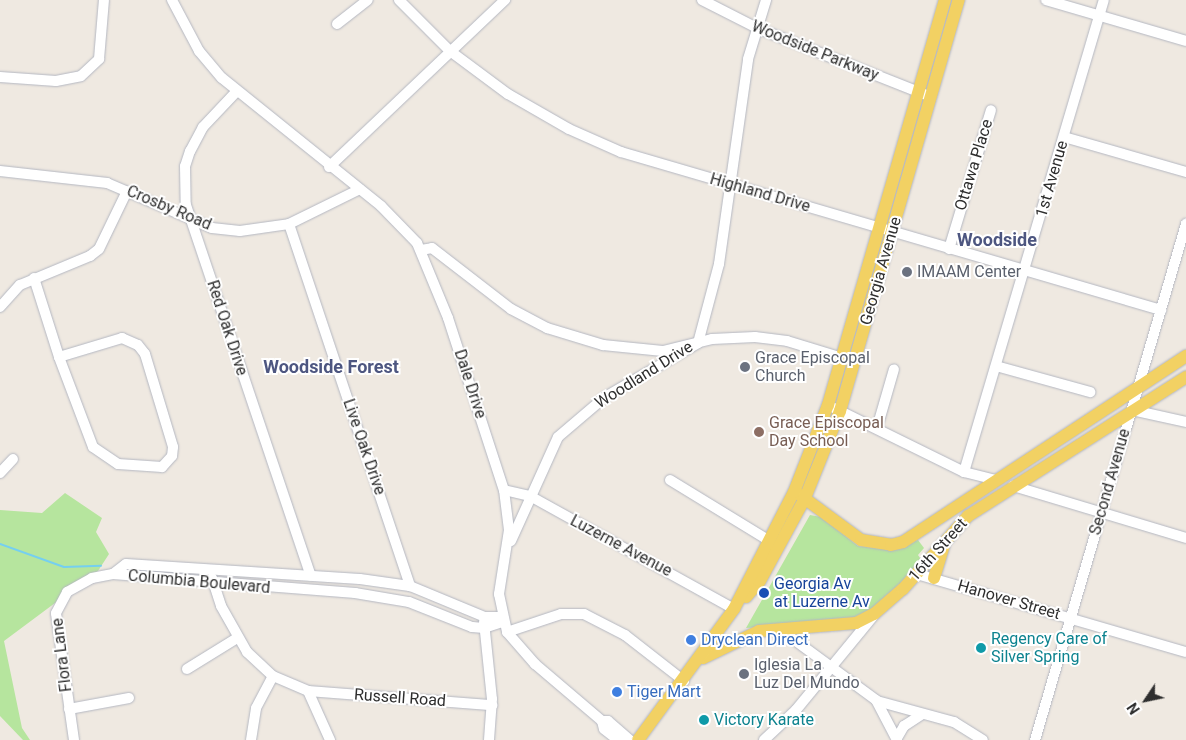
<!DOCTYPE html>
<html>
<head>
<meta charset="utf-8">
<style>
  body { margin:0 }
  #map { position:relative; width:1186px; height:740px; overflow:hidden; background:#efe9e1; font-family:Roboto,sans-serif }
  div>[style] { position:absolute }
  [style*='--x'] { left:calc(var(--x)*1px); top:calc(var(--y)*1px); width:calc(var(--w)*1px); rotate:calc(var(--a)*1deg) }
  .green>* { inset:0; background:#b6e59e }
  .stream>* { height:2px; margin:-1px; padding:0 1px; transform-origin:1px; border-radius:1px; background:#75cff0 }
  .roads { filter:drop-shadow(0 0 1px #b4b7c1) drop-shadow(0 0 1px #b4b7c1) }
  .minor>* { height:10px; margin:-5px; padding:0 5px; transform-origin:5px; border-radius:5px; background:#fff }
  .major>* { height:12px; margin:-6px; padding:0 6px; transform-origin:6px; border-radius:6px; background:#f2d163 }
  .dots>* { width:14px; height:14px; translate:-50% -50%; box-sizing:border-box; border:2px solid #fff; border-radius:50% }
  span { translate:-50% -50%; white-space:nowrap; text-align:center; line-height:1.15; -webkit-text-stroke:4px #fff; paint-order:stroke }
  .street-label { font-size:16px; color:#2e2e2e }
  .worship-label { font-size:16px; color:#5b616d }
  .left { translate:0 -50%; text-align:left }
  .education-label { font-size:16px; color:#785e54 }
  .transit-label { font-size:16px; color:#164399 }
  .culture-label { font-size:16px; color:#0d838f }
  .shop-label { font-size:16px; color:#366cbe }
  .neighbourhood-label { font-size:18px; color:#4d5680; font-weight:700 }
  .north { position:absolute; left:1121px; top:675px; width:50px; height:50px; -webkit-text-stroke:4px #fff; paint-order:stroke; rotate:236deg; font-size:14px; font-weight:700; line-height:20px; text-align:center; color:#2e2e2e }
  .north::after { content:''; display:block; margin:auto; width:18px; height:22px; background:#2e2e2e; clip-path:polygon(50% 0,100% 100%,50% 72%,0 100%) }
</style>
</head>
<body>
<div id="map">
  <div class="green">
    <i style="clip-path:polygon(65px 493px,102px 518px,96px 532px,109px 554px,98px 571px,4px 641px,22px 728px,30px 740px,23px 740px,0 716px,0 510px,42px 513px)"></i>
    <i style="clip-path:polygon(810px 515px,821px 517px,858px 546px,891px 550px,918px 540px,924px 548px,918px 555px,922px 561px,908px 579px,857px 621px,746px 628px)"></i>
  </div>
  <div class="stream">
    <i style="--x:0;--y:544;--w:68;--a:19.8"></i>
    <i style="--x:64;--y:567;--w:37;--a:-2"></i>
  </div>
  <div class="roads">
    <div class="minor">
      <i style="--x:172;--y:0;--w:58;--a:62.1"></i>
      <i style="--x:199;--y:51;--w:35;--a:50"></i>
      <i style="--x:222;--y:78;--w:204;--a:38.8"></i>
      <i style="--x:381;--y:206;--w:52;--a:45.8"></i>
      <i style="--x:417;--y:243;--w:81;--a:67.5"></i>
      <i style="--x:448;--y:318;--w:181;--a:72"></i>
      <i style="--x:504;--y:490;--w:40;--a:82.9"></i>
      <i style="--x:509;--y:530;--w:65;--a:98.9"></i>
      <i style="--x:499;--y:594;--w:39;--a:78"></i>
      <i style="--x:507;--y:632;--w:43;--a:48.8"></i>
      <i style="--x:535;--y:664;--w:88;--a:40.4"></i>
      <i style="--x:602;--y:721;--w:8;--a:76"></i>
      <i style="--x:604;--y:729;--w:18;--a:38"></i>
      <i style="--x:399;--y:0;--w:72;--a:45"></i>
      <i style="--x:450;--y:51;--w:72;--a:36.6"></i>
      <i style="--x:508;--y:94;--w:70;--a:29.8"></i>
      <i style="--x:569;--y:129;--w:57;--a:23.9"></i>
      <i style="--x:621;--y:152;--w:563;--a:16.31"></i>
      <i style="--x:702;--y:0;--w:62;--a:27"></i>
      <i style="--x:757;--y:28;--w:180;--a:21.6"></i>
      <i style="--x:1046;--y:0;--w:146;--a:16.3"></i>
      <i style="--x:337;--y:24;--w:39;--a:-38"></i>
      <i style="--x:0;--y:77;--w:56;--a:4.1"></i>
      <i style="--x:56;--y:81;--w:25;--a:-11"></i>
      <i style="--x:81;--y:76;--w:25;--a:-43"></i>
      <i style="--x:99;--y:59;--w:59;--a:-85.2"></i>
      <i style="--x:237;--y:91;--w:50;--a:133.4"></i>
      <i style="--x:203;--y:127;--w:27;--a:118"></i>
      <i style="--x:190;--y:151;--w:16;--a:108"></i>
      <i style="--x:185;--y:166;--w:39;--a:89"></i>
      <i style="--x:186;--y:205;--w:391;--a:71.4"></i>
      <i style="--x:1064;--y:137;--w:127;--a:16"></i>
      <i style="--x:329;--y:167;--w:243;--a:-43.5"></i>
      <i style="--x:0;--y:171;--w:108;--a:6.4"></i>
      <i style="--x:107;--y:183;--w:114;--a:23.2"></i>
      <i style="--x:212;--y:228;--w:28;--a:6"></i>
      <i style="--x:240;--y:231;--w:49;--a:-8.1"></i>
      <i style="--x:289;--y:224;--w:79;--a:-26.2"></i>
      <i style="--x:289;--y:224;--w:382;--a:71.5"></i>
      <i style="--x:949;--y:249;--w:145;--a:-73.2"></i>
      <i style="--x:421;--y:250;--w:11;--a:-10"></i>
      <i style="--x:432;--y:248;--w:100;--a:37.7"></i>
      <i style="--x:511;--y:309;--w:41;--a:27.8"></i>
      <i style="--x:547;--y:328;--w:59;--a:16.9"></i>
      <i style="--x:603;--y:345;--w:60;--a:5.7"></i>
      <i style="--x:663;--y:351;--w:50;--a:-13.8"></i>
      <i style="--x:712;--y:339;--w:43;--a:-2.7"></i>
      <i style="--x:755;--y:337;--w:32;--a:7"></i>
      <i style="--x:787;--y:341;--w:65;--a:17"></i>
      <i style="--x:34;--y:278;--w:83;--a:72.4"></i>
      <i style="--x:0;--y:307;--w:30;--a:-48"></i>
      <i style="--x:20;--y:285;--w:76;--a:-22.5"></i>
      <i style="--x:90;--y:256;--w:11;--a:-38"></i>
      <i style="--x:99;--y:249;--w:64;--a:-64.2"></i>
      <i style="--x:122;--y:338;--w:17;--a:24"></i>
      <i style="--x:138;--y:345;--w:11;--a:52"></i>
      <i style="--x:145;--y:354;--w:97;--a:73.2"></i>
      <i style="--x:173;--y:447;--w:9;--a:96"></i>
      <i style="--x:172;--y:456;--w:15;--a:132"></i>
      <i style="--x:162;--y:467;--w:44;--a:-176.1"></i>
      <i style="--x:118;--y:464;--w:30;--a:-146"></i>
      <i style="--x:93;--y:447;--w:96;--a:-110.7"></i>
      <i style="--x:59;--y:357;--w:66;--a:-16.8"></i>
      <i style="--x:996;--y:366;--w:98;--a:15.5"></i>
      <i style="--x:834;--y:408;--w:145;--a:26.2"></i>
      <i style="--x:964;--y:472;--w:32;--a:14"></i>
      <i style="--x:1132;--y:410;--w:55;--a:12.5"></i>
      <i style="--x:877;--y:428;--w:61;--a:-73.9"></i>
      <i style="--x:964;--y:472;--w:492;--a:-73.5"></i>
      <i style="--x:0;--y:473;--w:19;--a:-47"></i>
      <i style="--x:670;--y:480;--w:115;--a:31.5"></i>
      <i style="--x:1013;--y:486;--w:181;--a:16.7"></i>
      <i style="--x:504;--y:490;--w:27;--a:13"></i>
      <i style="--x:530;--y:496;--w:233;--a:29"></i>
      <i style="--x:511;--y:541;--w:114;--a:-65.7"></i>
      <i style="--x:558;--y:437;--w:62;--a:-40.4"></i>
      <i style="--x:605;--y:397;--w:108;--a:-30.1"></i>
      <i style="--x:698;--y:343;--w:82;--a:-75.1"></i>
      <i style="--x:719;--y:264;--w:207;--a:-81.9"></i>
      <i style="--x:748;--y:59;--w:62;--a:-73"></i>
      <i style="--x:113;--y:574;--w:16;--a:-38"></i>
      <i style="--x:126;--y:564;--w:234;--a:3.7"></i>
      <i style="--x:360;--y:579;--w:50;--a:8"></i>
      <i style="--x:410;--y:586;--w:81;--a:22.5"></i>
      <i style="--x:485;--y:617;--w:16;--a:0"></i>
      <i style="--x:917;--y:574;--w:280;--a:16.2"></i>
      <i style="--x:212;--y:578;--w:29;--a:72"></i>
      <i style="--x:221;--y:606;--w:53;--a:60.5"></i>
      <i style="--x:247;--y:652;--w:35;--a:43"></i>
      <i style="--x:273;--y:676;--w:38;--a:23"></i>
      <i style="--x:308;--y:691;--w:54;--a:65.8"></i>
      <i style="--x:484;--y:622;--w:77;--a:84.1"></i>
      <i style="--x:492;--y:699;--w:41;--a:94.2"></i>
      <i style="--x:507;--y:632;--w:57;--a:-18.4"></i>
      <i style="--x:561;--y:614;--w:23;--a:0"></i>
      <i style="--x:584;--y:614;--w:46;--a:27.1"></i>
      <i style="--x:625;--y:635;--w:75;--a:37.9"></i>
      <i style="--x:789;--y:636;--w:108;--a:36.3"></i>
      <i style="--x:876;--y:700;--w:45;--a:62.3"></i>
      <i style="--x:187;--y:669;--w:59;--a:-31.8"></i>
      <i style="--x:308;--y:691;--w:185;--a:4.4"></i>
      <i style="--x:877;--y:701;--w:80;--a:15.3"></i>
      <i style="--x:954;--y:722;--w:34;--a:32"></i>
      <i style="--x:69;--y:709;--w:61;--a:-10.4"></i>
      <i style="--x:602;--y:721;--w:6;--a:0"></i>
      <i style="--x:608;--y:721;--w:29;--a:41"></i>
      <i style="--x:897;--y:738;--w:14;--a:-60"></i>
      <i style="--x:904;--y:726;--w:20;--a:-33"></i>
      <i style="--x:74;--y:740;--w:128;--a:-98.1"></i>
      <i style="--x:56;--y:613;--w:24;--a:-62"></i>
      <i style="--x:67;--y:592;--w:29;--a:-29"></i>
      <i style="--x:92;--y:578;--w:21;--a:-11"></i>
      <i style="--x:113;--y:574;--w:243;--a:4.5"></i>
      <i style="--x:355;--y:593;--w:55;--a:9.5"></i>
      <i style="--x:409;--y:602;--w:68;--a:21.6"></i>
      <i style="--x:472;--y:627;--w:12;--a:5"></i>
      <i style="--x:484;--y:628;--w:20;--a:-18"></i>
      <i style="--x:251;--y:740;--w:32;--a:-81"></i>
      <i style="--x:256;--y:708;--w:36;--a:-62"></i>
      <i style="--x:764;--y:740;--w:44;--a:-43.2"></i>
      <i style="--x:796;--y:710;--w:123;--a:-50.6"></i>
      <i style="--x:1035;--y:740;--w:538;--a:-73.69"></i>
    </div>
    <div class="major">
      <i style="--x:800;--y:495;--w:76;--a:36.4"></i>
      <i style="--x:861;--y:540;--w:30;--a:9"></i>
      <i style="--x:891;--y:545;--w:12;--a:-14"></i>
      <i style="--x:903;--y:542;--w:339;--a:-33.3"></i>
      <i style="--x:934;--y:578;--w:37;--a:-73"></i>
      <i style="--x:746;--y:597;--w:21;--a:-49"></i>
      <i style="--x:760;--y:581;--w:94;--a:-61.5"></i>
      <i style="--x:805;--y:498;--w:94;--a:-68.1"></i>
      <i style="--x:840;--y:411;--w:428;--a:-73.9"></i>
      <i style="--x:703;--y:658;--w:62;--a:-25.7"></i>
      <i style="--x:759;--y:631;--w:97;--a:-4.7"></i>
      <i style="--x:856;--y:623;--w:20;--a:-27"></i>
      <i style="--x:874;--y:614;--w:38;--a:-41"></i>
      <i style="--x:903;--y:589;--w:98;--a:-48.3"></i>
      <i style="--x:968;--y:516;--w:259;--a:-32.5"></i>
      <i style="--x:638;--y:740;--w:162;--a:-53.8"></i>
      <i style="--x:734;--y:609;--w:131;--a:-62.9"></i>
      <i style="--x:794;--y:492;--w:93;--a:-68.7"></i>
      <i style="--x:828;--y:405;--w:422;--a:-73.9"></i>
    </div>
  </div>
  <div class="dots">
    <i style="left:907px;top:272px;background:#6b7280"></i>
    <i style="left:745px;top:367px;background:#6b7280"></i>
    <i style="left:759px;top:432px;background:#8d6e63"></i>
    <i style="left:764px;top:593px;background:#1a4fb4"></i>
    <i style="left:691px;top:640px;background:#3f7fe0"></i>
    <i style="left:981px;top:648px;background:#0f9aa8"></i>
    <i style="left:744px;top:674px;background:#6b7280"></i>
    <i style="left:617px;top:692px;background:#3f7fe0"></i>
    <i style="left:704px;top:720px;background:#0f9aa8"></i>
  </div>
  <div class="street-label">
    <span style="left:815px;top:51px;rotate:22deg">Woodside Parkway</span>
    <span style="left:974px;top:165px;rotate:-73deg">Ottawa Place</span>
    <span style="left:1052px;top:179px;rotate:-74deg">1st Avenue</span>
    <span style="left:760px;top:193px;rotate:16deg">Highland Drive</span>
    <span style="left:169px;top:208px;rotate:23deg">Crosby Road</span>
    <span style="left:881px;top:271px;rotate:-74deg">Georgia Avenue</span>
    <span style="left:227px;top:328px;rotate:72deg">Red Oak Drive</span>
    <span style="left:644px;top:375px;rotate:-32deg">Woodland Drive</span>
    <span style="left:470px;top:384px;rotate:72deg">Dale Drive</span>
    <span style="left:364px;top:447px;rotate:71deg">Live Oak Drive</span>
    <span style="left:1110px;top:482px;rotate:-74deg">Second Avenue</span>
    <span style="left:621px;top:546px;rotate:28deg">Luzerne Avenue</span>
    <span style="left:938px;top:550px;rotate:-48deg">16th Street</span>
    <span style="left:199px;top:582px;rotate:5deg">Columbia Boulevard</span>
    <span style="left:1009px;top:600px;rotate:16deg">Hanover Street</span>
    <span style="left:62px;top:655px;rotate:-97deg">Flora Lane</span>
    <span style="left:400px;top:698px;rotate:4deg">Russell Road</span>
  </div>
  <div class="worship-label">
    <span class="left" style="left:917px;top:272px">IMAAM Center</span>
    <span class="left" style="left:755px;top:367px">Grace Episcopal<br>Church</span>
    <span class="left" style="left:754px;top:674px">Iglesia La<br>Luz Del Mundo</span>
  </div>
  <div class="education-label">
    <span class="left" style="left:769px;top:432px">Grace Episcopal<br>Day School</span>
  </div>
  <div class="transit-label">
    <span class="left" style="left:774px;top:593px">Georgia Av<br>at Luzerne Av</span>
  </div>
  <div class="culture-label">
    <span class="left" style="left:991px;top:648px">Regency Care of<br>Silver Spring</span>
    <span class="left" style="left:714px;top:720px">Victory Karate</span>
  </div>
  <div class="shop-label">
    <span class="left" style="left:701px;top:640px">Dryclean Direct</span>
    <span class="left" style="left:627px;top:692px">Tiger Mart</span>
  </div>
  <div class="neighbourhood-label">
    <span style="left:997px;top:240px">Woodside</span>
    <span style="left:331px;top:367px">Woodside Forest</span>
  </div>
  <div class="north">N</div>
</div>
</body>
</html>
